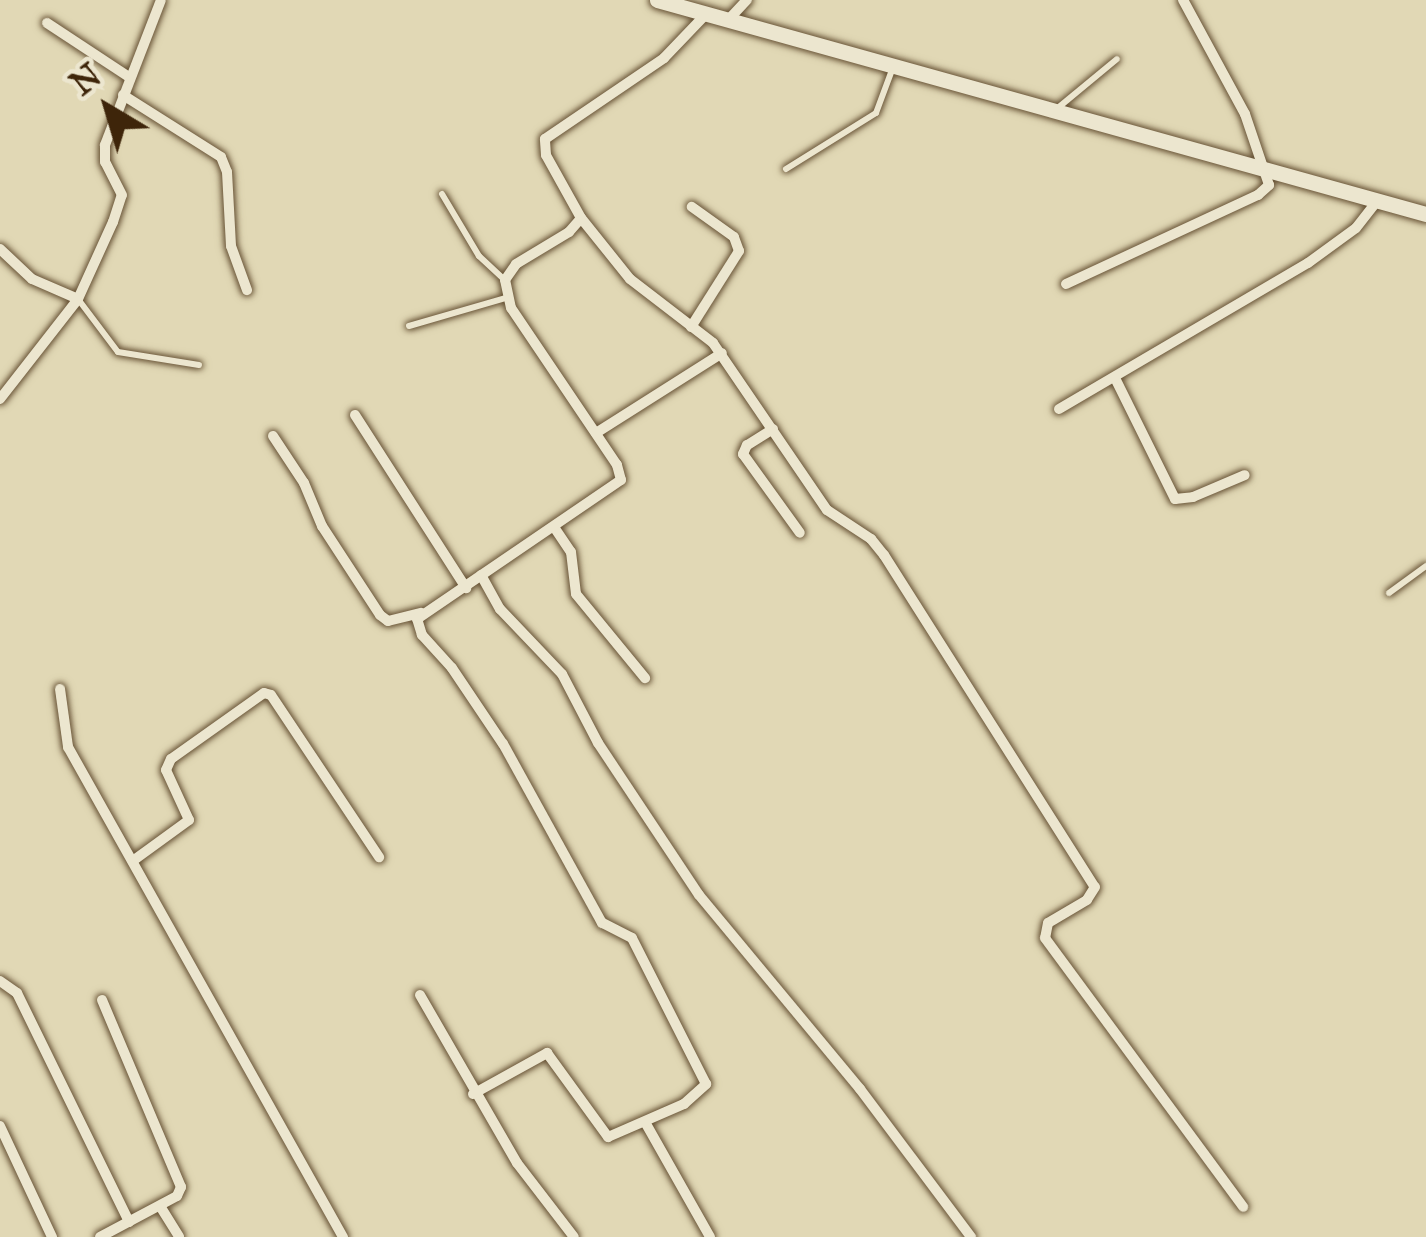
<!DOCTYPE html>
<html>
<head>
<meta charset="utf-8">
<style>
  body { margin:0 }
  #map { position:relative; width:1426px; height:1237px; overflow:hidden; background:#e1d8b5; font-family:"IM FELL Great Primer",serif }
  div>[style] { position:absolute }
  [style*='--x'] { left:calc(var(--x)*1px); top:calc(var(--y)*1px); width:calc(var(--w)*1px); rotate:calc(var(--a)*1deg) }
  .roads { filter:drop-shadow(0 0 3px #675235) drop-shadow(0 0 3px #675235) }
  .lane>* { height:6px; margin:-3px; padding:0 3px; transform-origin:3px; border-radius:3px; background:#ece6cf }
  .street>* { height:10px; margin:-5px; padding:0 5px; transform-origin:5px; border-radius:5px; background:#ece6cf }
  .secondary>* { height:15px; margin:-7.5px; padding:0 7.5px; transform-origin:7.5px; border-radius:7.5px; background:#ece6cf }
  span { translate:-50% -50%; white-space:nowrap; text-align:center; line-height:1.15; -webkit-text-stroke:9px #ece6cf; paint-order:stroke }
  .north { position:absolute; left:48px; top:48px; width:120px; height:120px; -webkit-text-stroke:9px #ece6cf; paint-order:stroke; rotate:322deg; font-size:33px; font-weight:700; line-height:48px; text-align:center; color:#3e250a }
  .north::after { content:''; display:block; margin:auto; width:42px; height:54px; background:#3e250a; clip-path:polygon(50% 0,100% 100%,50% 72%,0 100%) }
</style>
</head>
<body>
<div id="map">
  <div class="roads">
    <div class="lane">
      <i style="--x:1059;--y:107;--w:75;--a:-39.6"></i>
      <i style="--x:786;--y:169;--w:106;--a:-31.9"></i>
      <i style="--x:876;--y:113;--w:46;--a:-69.6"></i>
      <i style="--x:442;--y:194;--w:72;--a:59.2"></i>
      <i style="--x:479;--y:256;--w:35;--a:43"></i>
      <i style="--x:78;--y:299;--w:66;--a:53"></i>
      <i style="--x:118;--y:352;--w:82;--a:9.1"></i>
      <i style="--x:409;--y:326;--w:101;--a:-16.1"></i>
      <i style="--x:1389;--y:593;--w:46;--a:-36.1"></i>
    </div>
    <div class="street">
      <i style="--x:730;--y:18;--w:25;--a:-47"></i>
      <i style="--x:47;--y:23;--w:98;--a:33.4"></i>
      <i style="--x:123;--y:95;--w:116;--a:32.3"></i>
      <i style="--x:221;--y:157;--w:16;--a:68"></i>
      <i style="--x:227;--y:172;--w:74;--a:86.9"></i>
      <i style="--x:231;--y:246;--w:47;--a:70"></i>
      <i style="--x:581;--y:218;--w:78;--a:51.2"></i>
      <i style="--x:630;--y:279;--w:105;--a:37.6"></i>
      <i style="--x:713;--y:343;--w:202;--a:55.7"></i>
      <i style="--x:827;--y:510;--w:53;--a:33.4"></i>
      <i style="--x:871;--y:539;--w:21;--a:51"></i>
      <i style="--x:884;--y:555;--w:393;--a:57.6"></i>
      <i style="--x:1095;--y:887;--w:15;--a:122"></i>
      <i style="--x:1087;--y:900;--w:45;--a:149.5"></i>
      <i style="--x:1048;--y:923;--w:15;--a:101"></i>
      <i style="--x:1045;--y:938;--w:334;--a:53.6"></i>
      <i style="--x:0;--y:249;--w:44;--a:43.2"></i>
      <i style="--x:32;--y:279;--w:50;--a:23.5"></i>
      <i style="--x:1066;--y:284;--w:212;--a:-24.9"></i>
      <i style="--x:1258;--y:195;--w:15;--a:-42"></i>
      <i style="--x:1269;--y:185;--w:75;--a:-108.7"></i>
      <i style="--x:1245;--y:114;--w:130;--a:-118.5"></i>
      <i style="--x:691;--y:327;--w:90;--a:-57.7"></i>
      <i style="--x:739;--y:251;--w:15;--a:-110"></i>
      <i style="--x:734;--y:237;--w:52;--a:-144.5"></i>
      <i style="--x:1115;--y:378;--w:135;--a:63.6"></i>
      <i style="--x:1175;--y:499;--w:18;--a:-6"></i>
      <i style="--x:1193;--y:497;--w:56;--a:-22.9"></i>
      <i style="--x:0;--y:399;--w:127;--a:-52"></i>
      <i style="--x:78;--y:299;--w:85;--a:-65.6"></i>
      <i style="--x:113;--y:222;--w:28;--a:-72"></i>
      <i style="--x:122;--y:195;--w:37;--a:-117"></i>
      <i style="--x:105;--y:162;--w:17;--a:-90"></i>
      <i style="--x:105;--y:145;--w:155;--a:-68.9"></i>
      <i style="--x:1059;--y:409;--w:289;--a:-30.4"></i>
      <i style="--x:1308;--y:263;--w:59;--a:-36.1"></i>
      <i style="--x:1356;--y:228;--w:34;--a:-52"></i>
      <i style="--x:355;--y:415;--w:206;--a:57.3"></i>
      <i style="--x:773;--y:429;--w:31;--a:148"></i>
      <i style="--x:747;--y:445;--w:10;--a:114"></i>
      <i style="--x:743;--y:454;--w:97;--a:54.2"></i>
      <i style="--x:596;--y:433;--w:149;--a:-32.4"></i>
      <i style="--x:273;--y:436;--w:56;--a:56.6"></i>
      <i style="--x:304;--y:483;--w:47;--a:67.3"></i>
      <i style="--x:322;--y:526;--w:106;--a:56.9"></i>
      <i style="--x:380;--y:615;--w:10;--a:37"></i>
      <i style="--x:388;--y:621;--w:34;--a:-14"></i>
      <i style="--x:554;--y:527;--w:30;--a:56"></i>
      <i style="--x:571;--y:552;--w:42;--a:83.2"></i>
      <i style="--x:576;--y:594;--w:109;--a:50.6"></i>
      <i style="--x:481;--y:575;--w:39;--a:61"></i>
      <i style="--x:500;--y:609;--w:90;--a:46.4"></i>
      <i style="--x:562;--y:674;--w:78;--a:62.4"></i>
      <i style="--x:598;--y:743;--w:182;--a:56.4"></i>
      <i style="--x:699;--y:895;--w:252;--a:50.3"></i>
      <i style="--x:860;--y:1089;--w:185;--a:53.1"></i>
      <i style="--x:60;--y:689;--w:59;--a:82.1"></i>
      <i style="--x:68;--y:747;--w:562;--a:60.7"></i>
      <i style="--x:134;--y:860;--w:68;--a:-36"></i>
      <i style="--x:189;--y:820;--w:55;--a:-114.7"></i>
      <i style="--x:166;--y:770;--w:12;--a:-66"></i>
      <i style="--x:171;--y:759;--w:114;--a:-35.4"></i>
      <i style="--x:264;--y:693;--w:7;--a:16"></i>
      <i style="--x:271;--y:695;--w:195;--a:56.3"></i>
      <i style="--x:0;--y:981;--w:21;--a:35"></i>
      <i style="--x:17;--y:993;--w:255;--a:63.9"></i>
      <i style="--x:420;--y:995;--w:194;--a:60"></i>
      <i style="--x:517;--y:1163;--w:93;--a:52.4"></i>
      <i style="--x:473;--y:1094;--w:85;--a:-29"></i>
      <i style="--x:547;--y:1053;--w:104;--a:54"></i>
      <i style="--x:608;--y:1137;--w:83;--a:-23.5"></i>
      <i style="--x:684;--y:1104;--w:30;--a:-42"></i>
      <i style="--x:706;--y:1084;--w:164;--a:-116.9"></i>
      <i style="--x:632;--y:938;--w:34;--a:-153"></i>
      <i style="--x:602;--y:923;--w:205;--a:-118.9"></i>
      <i style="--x:503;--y:744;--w:92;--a:-123.9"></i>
      <i style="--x:452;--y:668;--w:45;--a:-132.3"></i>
      <i style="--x:422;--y:635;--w:17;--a:-107"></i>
      <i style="--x:417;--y:619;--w:247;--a:-34.3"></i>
      <i style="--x:621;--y:480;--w:16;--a:-105"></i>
      <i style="--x:617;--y:465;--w:189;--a:-124"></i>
      <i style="--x:511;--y:308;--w:29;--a:-102"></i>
      <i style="--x:505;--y:280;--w:19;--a:-55"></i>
      <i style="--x:516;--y:264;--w:62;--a:-31.1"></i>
      <i style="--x:569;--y:232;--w:18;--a:-49"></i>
      <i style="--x:581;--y:218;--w:72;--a:-119.1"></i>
      <i style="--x:546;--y:155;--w:16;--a:-94"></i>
      <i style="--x:545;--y:139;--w:144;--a:-34.2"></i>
      <i style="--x:664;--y:58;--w:62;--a:-46.3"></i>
      <i style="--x:645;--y:1122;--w:132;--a:60.5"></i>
      <i style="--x:0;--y:1126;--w:123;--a:64.9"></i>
      <i style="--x:160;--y:1206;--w:36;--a:58"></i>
      <i style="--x:100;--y:1237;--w:87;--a:-28"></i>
      <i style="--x:177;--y:1196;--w:10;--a:-66"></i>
      <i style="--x:181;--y:1187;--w:203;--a:-112.9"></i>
    </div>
    <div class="secondary">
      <i style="--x:657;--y:0;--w:798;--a:15.55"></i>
    </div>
  </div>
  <div class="north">N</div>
</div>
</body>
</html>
